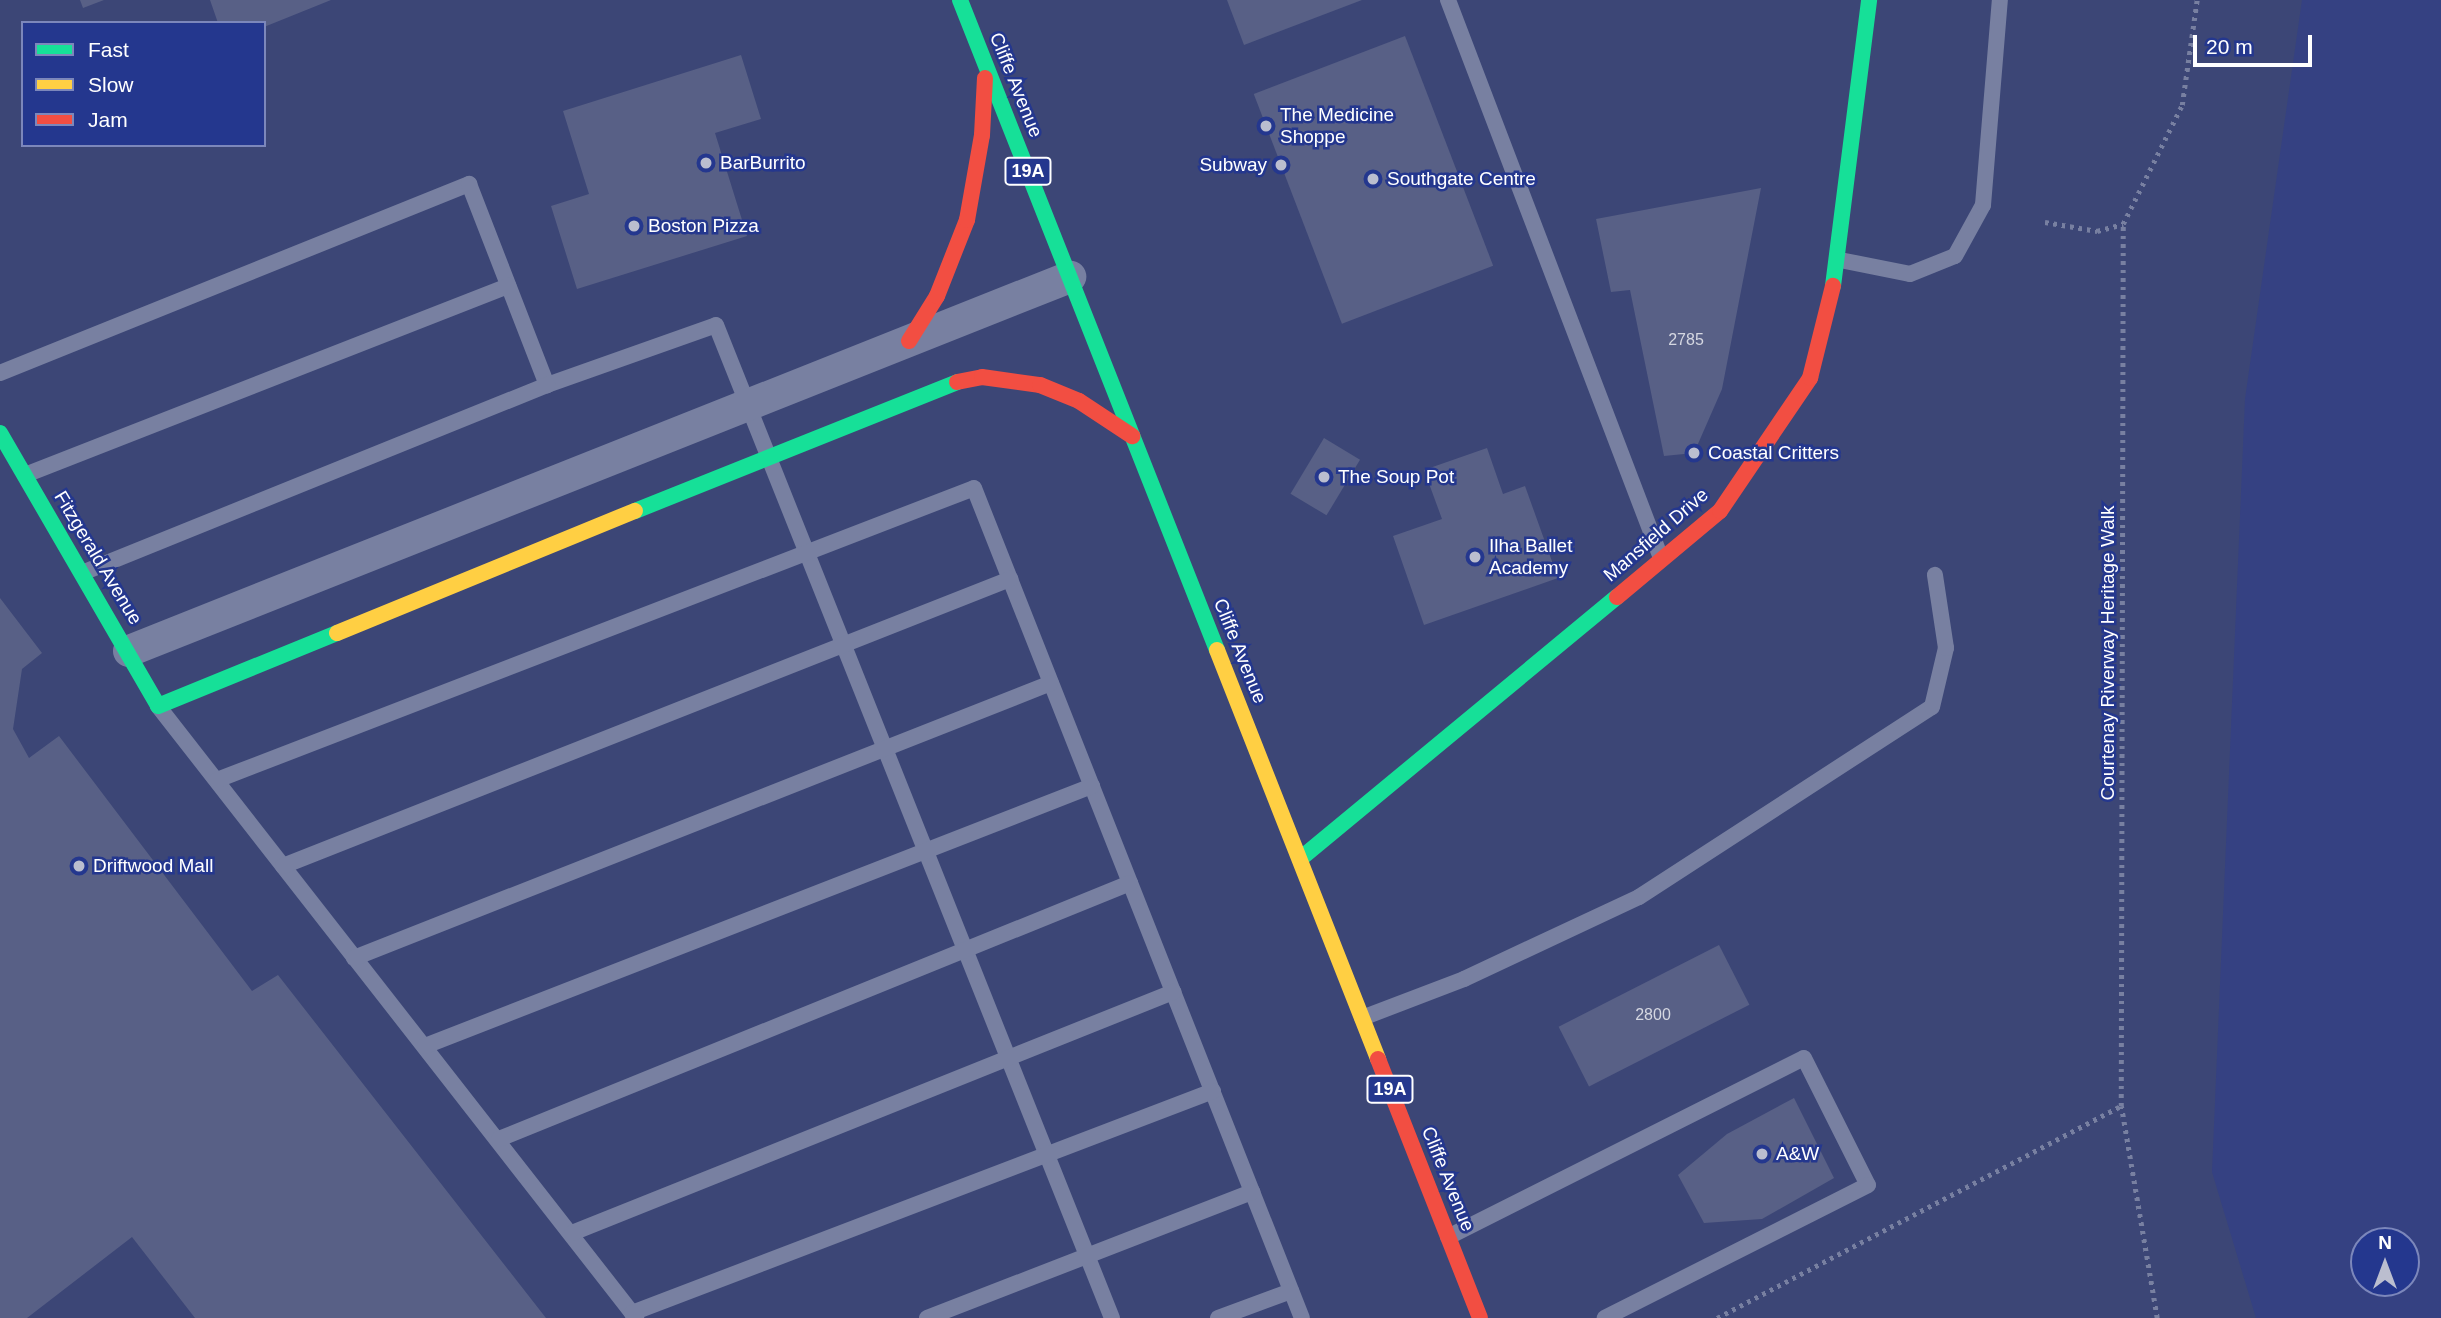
<!DOCTYPE html>
<html>
<head>
<meta charset="utf-8">
<style>
  body { margin:0 }
  #map { position:relative; width:2441px; height:1318px; overflow:hidden; background:#3c4676; font-family:Arial,sans-serif }
  div>[style] { position:absolute }
  [style*='--x'] { left:calc(var(--x)*1px); top:calc(var(--y)*1px); width:calc(var(--w)*1px); rotate:calc(var(--a)*1deg) }
  .water>* { inset:0; background:#354182 }
  .building>* { inset:0; background:#586086; transform-origin:0 0 }
  .path>* { height:4.5px; margin-top:-2.25px; transform-origin:0; background:repeating-linear-gradient(90deg,#7880a1 0 3.5px,transparent 0 8.5px) }
  .lane>* { height:16px; margin:-8px; padding:0 8px; transform-origin:8px; border-radius:8px; background:#7880a1 }
  .street>* { height:32px; margin:-16px; padding:0 16px; transform-origin:16px; border-radius:16px; background:#7880a1 }
  .fast>* { height:16px; margin:-8px; padding:0 8px; transform-origin:8px; border-radius:8px; background:#16e098 }
  .slow>* { height:16px; margin:-8px; padding:0 8px; transform-origin:8px; border-radius:8px; background:#ffcf43 }
  .jam>* { height:16px; margin:-8px; padding:0 8px; transform-origin:8px; border-radius:8px; background:#f24e42 }
  .dots>* { width:19px; height:19px; translate:-50% -50%; box-sizing:border-box; border:4px solid #24378e; border-radius:50% }
  span { translate:-50% -50%; white-space:nowrap; text-align:center; line-height:1.15; -webkit-text-stroke:5px #24378e; paint-order:stroke }
  .number-label { font-size:16px; color:#d5d7e1 }
  .number-label span { -webkit-text-stroke-width:0 }
  .shield-label span { padding:2px 5px; background:#24378e; border:2px solid; border-radius:5px; -webkit-text-stroke-width:0 }
  .shield-label { font-size:18px; color:#fff; font-weight:700 }
  .street-label { font-size:19px; color:#fff }
  .poi-label { font-size:19px; color:#fff }
  .left { translate:0 -50%; text-align:left }
  .right { translate:-100% -50%; text-align:right }
  .legend { position:absolute; left:21px; top:21px; width:245px; height:126px; box-sizing:border-box; background:#24378e; border:2px solid #7c87bb; margin:0; padding:9px 12px; list-style:none; font-size:21px; color:#fff }
  .legend li { display:flex; align-items:center; gap:14px; height:35px }
  .legend b { width:35px; border:2px solid #7c87bb }
  .north { position:absolute; left:2350px; top:1227px; width:70px; height:70px; box-sizing:border-box; background:#24378e; border:2px solid #7c87bb; border-radius:50%; rotate:0deg; font-size:19px; font-weight:700; line-height:28px; text-align:center; color:#fff }
  .north::after { content:''; display:block; margin:auto; width:24px; height:32px; background:#bbbecf; clip-path:polygon(50% 0,100% 100%,50% 72%,0 100%) }
  .scale { position:absolute; left:2193px; top:35px; width:119px; height:32px; box-sizing:border-box; border:4px solid #fff; border-top:0; padding-left:9px; font-size:21px; line-height:24px; white-space:nowrap; color:#fff; -webkit-text-stroke:5px #24378e; paint-order:stroke }
</style>
</head>
<body>
<div id="map">
  <div class="water">
    <i style="clip-path:polygon(evenodd,2302px 0,2441px 0,2441px 1318px,2256px 1318px,2212px 1172px,2245px 399px,2302px 0,2364px 1241px,2406px 1241px,2406px 1283px,2364px 1283px,2364px 1241px)"></i>
  </div>
  <div class="building">
    <i style="clip-path:polygon(80px 0,104px 0,83px 8px)"></i>
    <i style="clip-path:polygon(210px 0,331px 0,264px 27px,264px 23px,218px 23px)"></i>
    <i style="clip-path:polygon(1227px 0,1362px 0,1244px 45px)"></i>
    <i style="left:1405px;top:36px;width:246px;height:162px;rotate:69deg"></i>
    <i style="clip-path:polygon(741px 55px,761px 119px,715px 133px,747px 236px,577px 289px,551px 206px,589px 194px,563px 111px)"></i>
    <i style="clip-path:polygon(1761px 188px,1722px 389px,1694px 453px,1664px 456px,1630px 290px,1611px 292px,1596px 219px)"></i>
    <i style="left:1324px;top:438px;width:42px;height:65px;rotate:31deg"></i>
    <i style="clip-path:polygon(1487px 448px,1503px 494px,1525px 486px,1558px 578px,1424px 625px,1393px 536px,1442px 519px,1424px 470px)"></i>
    <i style="clip-path:polygon(0 598px,42px 653px,22px 669px,13px 729px,29px 758px,59px 736px,252px 991px,278px 975px,546px 1318px,195px 1318px,132px 1237px,27px 1318px,0 1318px)"></i>
    <i style="left:1719px;top:945px;width:67px;height:180px;rotate:63deg"></i>
    <i style="clip-path:polygon(1794px 1098px,1834px 1178px,1762px 1219px,1704px 1223px,1678px 1175px,1727px 1134px)"></i>
  </div>
  <div class="path">
    <i style="--x:2045;--y:222;--w:53;--a:9.8"></i>
    <i style="--x:2097;--y:231;--w:27;--a:-15"></i>
    <i style="--x:1717;--y:1318;--w:456;--a:-27.7"></i>
    <i style="--x:2157;--y:1318;--w:215;--a:-99.6"></i>
    <i style="--x:2121;--y:1106;--w:882;--a:-89.87"></i>
    <i style="--x:2123;--y:224;--w:133;--a:-63.6"></i>
    <i style="--x:2182;--y:105;--w:106;--a:-81.9"></i>
  </div>
  <div class="lane">
    <i style="--x:1448;--y:0;--w:597;--a:69.11"></i>
    <i style="--x:1840;--y:260;--w:71;--a:11.3"></i>
    <i style="--x:1910;--y:274;--w:48;--a:-21.8"></i>
    <i style="--x:1955;--y:256;--w:58;--a:-61.2"></i>
    <i style="--x:1983;--y:205;--w:206;--a:-85.3"></i>
    <i style="--x:0;--y:373;--w:506;--a:-21.95"></i>
    <i style="--x:469;--y:184;--w:216;--a:68.8"></i>
    <i style="--x:547;--y:385;--w:179;--a:-19.5"></i>
    <i style="--x:716;--y:325;--w:1069;--a:68.26"></i>
    <i style="--x:25;--y:475;--w:519;--a:-21.37"></i>
    <i style="--x:82;--y:573;--w:502;--a:-22.01"></i>
    <i style="--x:158;--y:706;--w:777;--a:52.01"></i>
    <i style="--x:217;--y:780;--w:811;--a:-21.09"></i>
    <i style="--x:974;--y:488;--w:892;--a:68.44"></i>
    <i style="--x:283;--y:866;--w:782;--a:-21.54"></i>
    <i style="--x:354;--y:958;--w:749;--a:-21.53"></i>
    <i style="--x:1362;--y:1018;--w:109;--a:-20.9"></i>
    <i style="--x:1464;--y:979;--w:193;--a:-25.1"></i>
    <i style="--x:1639;--y:897;--w:349;--a:-33"></i>
    <i style="--x:1932;--y:707;--w:61;--a:-76.7"></i>
    <i style="--x:1946;--y:648;--w:74;--a:-98.6"></i>
    <i style="--x:425;--y:1046;--w:716;--a:-21.3"></i>
    <i style="--x:499;--y:1139;--w:681;--a:-22.08"></i>
    <i style="--x:572;--y:1233;--w:648;--a:-21.85"></i>
    <i style="--x:1448;--y:1237;--w:398;--a:-26.7"></i>
    <i style="--x:1804;--y:1058;--w:142;--a:63.3"></i>
    <i style="--x:1868;--y:1185;--w:295;--a:153.2"></i>
    <i style="--x:632;--y:1313;--w:622;--a:-20.91"></i>
    <i style="--x:927;--y:1318;--w:349;--a:-21.2"></i>
    <i style="--x:1218;--y:1318;--w:78;--a:-20.3"></i>
  </div>
  <div class="street">
    <i style="--x:129;--y:651;--w:1013;--a:-21.68"></i>
  </div>
  <div class="fast">
    <i style="--x:960;--y:0;--w:699;--a:68.43"></i>
    <i style="--x:1833;--y:286;--w:288;--a:-82.8"></i>
    <i style="--x:0;--y:433;--w:315;--a:59.9"></i>
    <i style="--x:158;--y:706;--w:193;--a:-22.2"></i>
    <i style="--x:635;--y:511;--w:347;--a:-21.8"></i>
    <i style="--x:1300;--y:859;--w:411;--a:-39.6"></i>
  </div>
  <div class="slow">
    <i style="--x:337;--y:633;--w:322;--a:-22.3"></i>
    <i style="--x:1217;--y:650;--w:440;--a:68.5"></i>
  </div>
  <div class="jam">
    <i style="--x:909;--y:341;--w:53;--a:-58.1"></i>
    <i style="--x:937;--y:296;--w:82;--a:-68.5"></i>
    <i style="--x:967;--y:220;--w:86;--a:-80"></i>
    <i style="--x:982;--y:135;--w:57;--a:-87"></i>
    <i style="--x:957;--y:382;--w:25;--a:-11"></i>
    <i style="--x:982;--y:377;--w:59;--a:7.9"></i>
    <i style="--x:1040;--y:385;--w:42;--a:22.3"></i>
    <i style="--x:1079;--y:401;--w:64;--a:33.4"></i>
    <i style="--x:1617;--y:597;--w:134;--a:-39.9"></i>
    <i style="--x:1720;--y:511;--w:161;--a:-55.9"></i>
    <i style="--x:1810;--y:378;--w:95;--a:-76"></i>
    <i style="--x:1378;--y:1059;--w:278;--a:68.5"></i>
  </div>
  <div class="dots">
    <i style="left:1266px;top:126px;background:#bbbecf"></i>
    <i style="left:706px;top:163px;background:#bbbecf"></i>
    <i style="left:1281px;top:165px;background:#bbbecf"></i>
    <i style="left:1373px;top:179px;background:#bbbecf"></i>
    <i style="left:634px;top:226px;background:#bbbecf"></i>
    <i style="left:1694px;top:453px;background:#bbbecf"></i>
    <i style="left:1324px;top:477px;background:#bbbecf"></i>
    <i style="left:1475px;top:557px;background:#bbbecf"></i>
    <i style="left:79px;top:866px;background:#bbbecf"></i>
    <i style="left:1762px;top:1154px;background:#bbbecf"></i>
  </div>
  <div class="number-label">
    <span style="left:1686px;top:340px">2785</span>
    <span style="left:1653px;top:1015px">2800</span>
  </div>
  <div class="shield-label">
    <span style="left:1028px;top:171px">19A</span>
    <span style="left:1390px;top:1089px">19A</span>
  </div>
  <div class="street-label">
    <span style="left:1016px;top:85px;rotate:68deg">Cliffe Avenue</span>
    <span style="left:1656px;top:535px;rotate:-41deg">Mansfield Drive</span>
    <span style="left:98px;top:558px;rotate:59deg">Fitzgerald Avenue</span>
    <span style="left:1240px;top:651px;rotate:68deg">Cliffe Avenue</span>
    <span style="left:2108px;top:653px;rotate:-90deg">Courtenay Riverway Heritage Walk</span>
    <span style="left:1448px;top:1179px;rotate:68deg">Cliffe Avenue</span>
  </div>
  <div class="poi-label">
    <span class="left" style="left:1280px;top:126px">The Medicine<br>Shoppe</span>
    <span class="left" style="left:720px;top:163px">BarBurrito</span>
    <span class="right" style="left:1267px;top:165px">Subway</span>
    <span class="left" style="left:1387px;top:179px">Southgate Centre</span>
    <span class="left" style="left:648px;top:226px">Boston Pizza</span>
    <span class="left" style="left:1708px;top:453px">Coastal Critters</span>
    <span class="left" style="left:1338px;top:477px">The Soup Pot</span>
    <span class="left" style="left:1489px;top:557px">Ilha Ballet<br>Academy</span>
    <span class="left" style="left:93px;top:866px">Driftwood Mall</span>
    <span class="left" style="left:1776px;top:1154px">A&amp;W</span>
  </div>
  <ul class="legend">
  <li><b style="height:9px;background:#16e098"></b>Fast</li>
  <li><b style="height:9px;background:#ffcf43"></b>Slow</li>
  <li><b style="height:9px;background:#f24e42"></b>Jam</li>
  </ul>
  <div class="north">N</div>
  <div class="scale">20 m</div>
</div>
</body>
</html>
